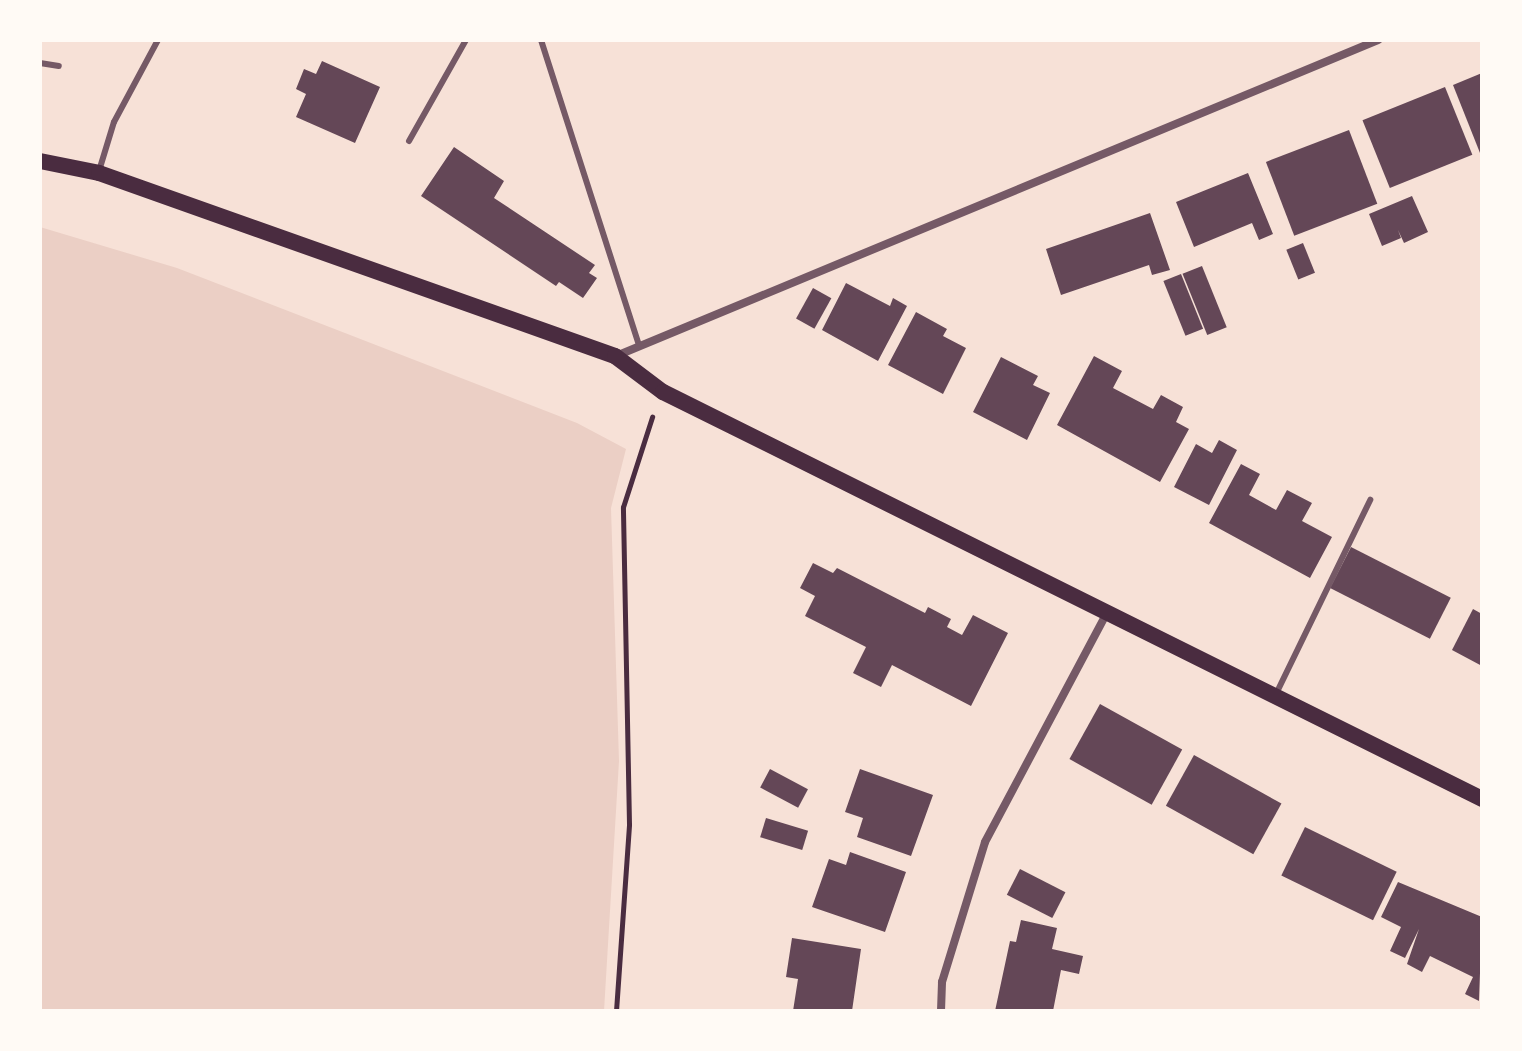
<!DOCTYPE html>
<html>
<head>
<meta charset="utf-8">
<style>
  body { margin:0 }
  #map { position:relative; width:1522px; height:1051px; overflow:hidden; background:#f7e1d7; font-family:Karla,sans-serif }
  div>[style] { position:absolute }
  [style*='--x'] { left:calc(var(--x)*1px); top:calc(var(--y)*1px); width:calc(var(--w)*1px); rotate:calc(var(--a)*1deg) }
  .green>* { inset:0; background:#ebcfc5 }
  .building>* { inset:0; background:#644757; transform-origin:0 0 }
  .path>* { height:5px; margin:-2.5px; padding:0 2.5px; transform-origin:2.5px; border-radius:2.5px; background:#4a2c40 }
  .service>* { height:6px; margin:-3px; padding:0 3px; transform-origin:3px; border-radius:3px; background:#755966 }
  .minor>* { height:8px; margin:-4px; padding:0 4px; transform-origin:4px; border-radius:4px; background:#755966 }
  .secondary>* { height:16px; margin:-8px; padding:0 8px; transform-origin:8px; border-radius:8px; background:#4a2c40 }
  span { translate:-50% -50%; white-space:nowrap; text-align:center; line-height:1.15; -webkit-text-stroke:6px #fffaf5; paint-order:stroke }
  .frame { position:absolute; inset:0; border:42px solid #fffaf5; pointer-events:none }
</style>
</head>
<body>
<div id="map">
  <div class="green">
    <i style="clip-path:polygon(40px 227px,177px 268px,577px 423px,626px 449px,611px 508px,619px 761px,604px 1011px,40px 1011px)"></i>
  </div>
  <div class="building">
    <i style="clip-path:polygon(322px 61px,380px 87px,355px 143px,296px 117px,306px 94px,296px 89px,304px 69px,316px 74px)"></i>
    <i style="clip-path:polygon(1482px 73px,1482px 158px,1453px 85px)"></i>
    <i style="left:1445px;top:87px;width:73px;height:89px;rotate:68deg"></i>
    <i style="left:1349px;top:130px;width:79px;height:89px;rotate:69deg"></i>
    <i style="clip-path:polygon(454px 147px,504px 181px,494px 198px,595px 265px,589px 273px,597px 278px,583px 298px,559px 282px,556px 286px,421px 196px)"></i>
    <i style="clip-path:polygon(1248px 173px,1273px 234px,1259px 240px,1252px 223px,1194px 247px,1176px 202px)"></i>
    <i style="clip-path:polygon(1412px 196px,1428px 232px,1404px 243px,1398px 230px,1401px 238px,1382px 246px,1369px 214px)"></i>
    <i style="clip-path:polygon(1150px 213px,1170px 270px,1152px 275px,1149px 265px,1061px 295px,1046px 249px)"></i>
    <i style="left:1303px;top:243px;width:32px;height:18px;rotate:68deg"></i>
    <i style="left:1202px;top:266px;width:66px;height:21px;rotate:68deg"></i>
    <i style="left:1181px;top:274px;width:59px;height:19px;rotate:68deg"></i>
    <i style="clip-path:polygon(846px 283px,890px 306px,893px 298px,907px 306px,878px 361px,822px 330px)"></i>
    <i style="left:813px;top:288px;width:21px;height:35px;rotate:29deg"></i>
    <i style="clip-path:polygon(916px 312px,947px 329px,943px 336px,966px 348px,943px 394px,888px 365px)"></i>
    <i style="clip-path:polygon(1094px 356px,1122px 371px,1113px 388px,1153px 409px,1161px 395px,1183px 407px,1176px 422px,1189px 429px,1160px 482px,1057px 425px)"></i>
    <i style="clip-path:polygon(1001px 357px,1038px 376px,1033px 385px,1050px 393px,1027px 440px,973px 412px)"></i>
    <i style="clip-path:polygon(1219px 440px,1237px 450px,1209px 505px,1174px 487px,1196px 444px,1212px 453px)"></i>
    <i style="clip-path:polygon(1241px 464px,1260px 474px,1249px 495px,1276px 510px,1287px 490px,1312px 503px,1302px 521px,1332px 537px,1310px 578px,1209px 523px)"></i>
    <i style="left:1351px;top:547px;width:112px;height:46px;rotate:27deg"></i>
    <i style="clip-path:polygon(813px 563px,833px 573px,837px 568px,925px 613px,928px 607px,951px 619px,947px 627px,962px 635px,973px 615px,1008px 633px,971px 706px,892px 665px,881px 687px,853px 673px,866px 647px,805px 616px,815px 596px,800px 588px)"></i>
    <i style="clip-path:polygon(1473px 609px,1482px 614px,1482px 666px,1452px 650px)"></i>
    <i style="left:1100px;top:704px;width:94px;height:63px;rotate:29deg"></i>
    <i style="left:1194px;top:755px;width:100px;height:58px;rotate:29deg"></i>
    <i style="left:770px;top:769px;width:43px;height:21px;rotate:28deg"></i>
    <i style="clip-path:polygon(860px 769px,933px 795px,911px 856px,857px 837px,863px 818px,845px 812px)"></i>
    <i style="left:766px;top:818px;width:44px;height:20px;rotate:17deg"></i>
    <i style="left:1305px;top:827px;width:102px;height:54px;rotate:26deg"></i>
    <i style="clip-path:polygon(850px 852px,906px 872px,885px 932px,812px 907px,829px 859px,846px 865px)"></i>
    <i style="left:1020px;top:869px;width:51px;height:29px;rotate:27deg"></i>
    <i style="clip-path:polygon(1398px 882px,1482px 917px,1479px 1001px,1465px 994px,1473px 977px,1430px 956px,1422px 972px,1407px 964px,1419px 929px,1405px 958px,1390px 951px,1401px 927px,1381px 917px)"></i>
    <i style="clip-path:polygon(1021px 920px,1057px 928px,1052px 949px,1083px 956px,1079px 974px,1061px 970px,1053px 1011px,995px 1011px,1010px 941px,1016px 942px)"></i>
    <i style="clip-path:polygon(792px 938px,861px 949px,852px 1011px,793px 1011px,798px 979px,786px 977px)"></i>
  </div>
  <div class="path">
    <i style="--x:616;--y:1011;--w:187;--a:-86"></i>
    <i style="--x:629;--y:824;--w:317;--a:-91.1"></i>
    <i style="--x:623;--y:507;--w:95;--a:-72.1"></i>
  </div>
  <div class="service">
    <i style="--x:541;--y:40;--w:321;--a:72.2"></i>
    <i style="--x:40;--y:63;--w:19;--a:9"></i>
    <i style="--x:409;--y:141;--w:116;--a:-60.6"></i>
    <i style="--x:99;--y:171;--w:51;--a:-73"></i>
    <i style="--x:114;--y:122;--w:93;--a:-61.8"></i>
    <i style="--x:1276;--y:694;--w:216;--a:-64.1"></i>
  </div>
  <div class="minor">
    <i style="--x:616;--y:356;--w:825;--a:-22.52"></i>
    <i style="--x:941;--y:1011;--w:29;--a:-88"></i>
    <i style="--x:942;--y:982;--w:146;--a:-72.9"></i>
    <i style="--x:985;--y:842;--w:259;--a:-62"></i>
  </div>
  <div class="secondary">
    <i style="--x:40;--y:161;--w:60;--a:11.5"></i>
    <i style="--x:99;--y:173;--w:547;--a:19.53"></i>
    <i style="--x:615;--y:356;--w:60;--a:36.9"></i>
    <i style="--x:663;--y:392;--w:915;--a:26.42"></i>
  </div>
  <div class="frame"></div>
</div>
</body>
</html>
